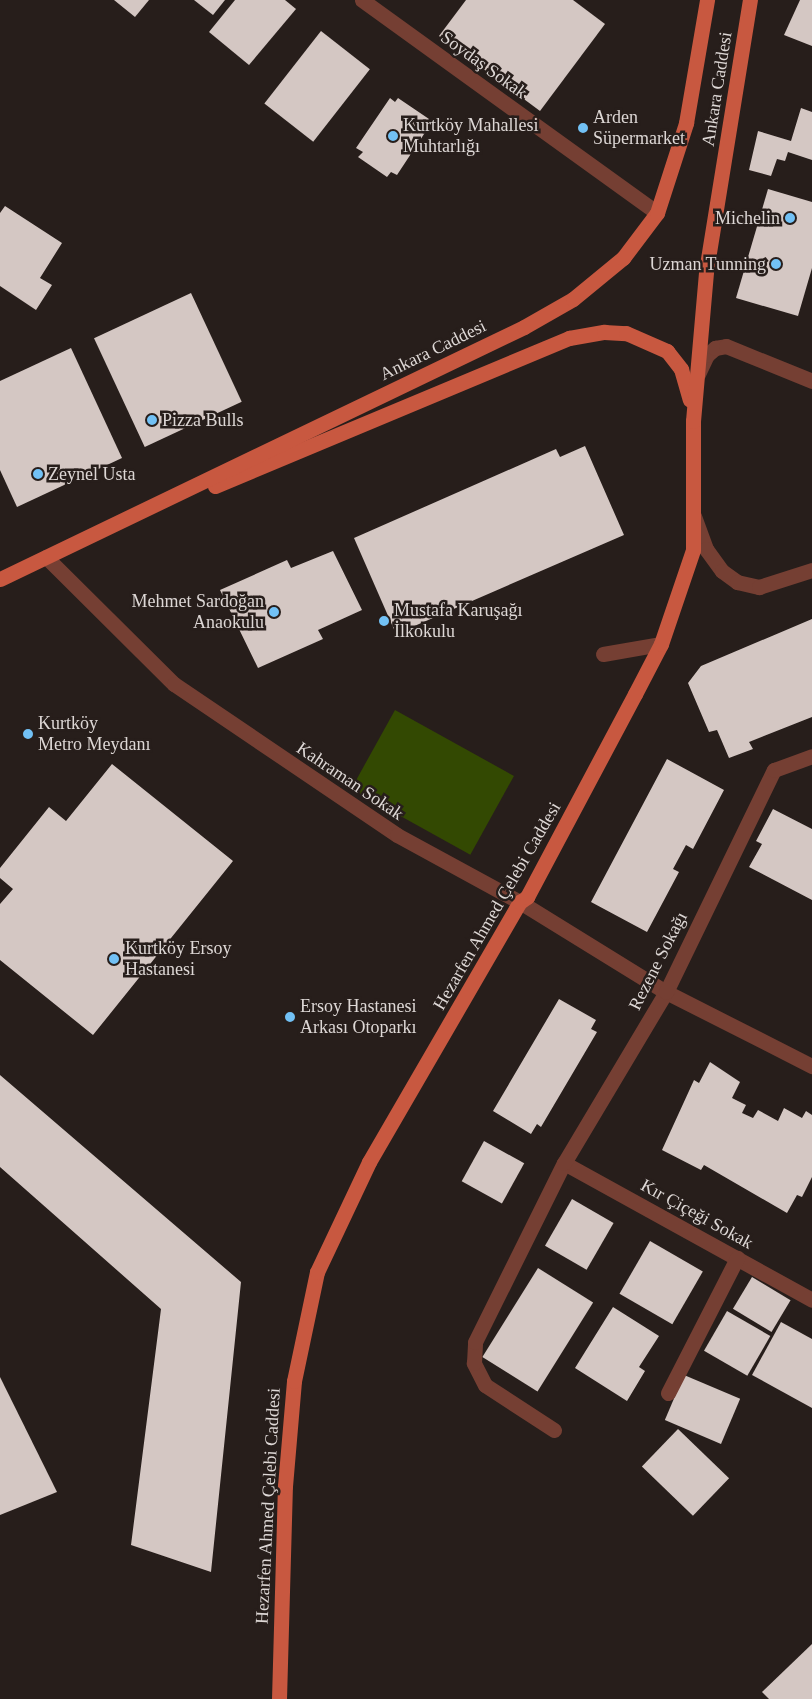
<!DOCTYPE html>
<html>
<head>
<meta charset="utf-8">
<style>
  body { margin:0 }
  #map { position:relative; width:812px; height:1699px; overflow:hidden; background:#271e1b; font-family:"Times New Roman",serif }
  div>[style] { position:absolute }
  [style*='--x'] { left:calc(var(--x)*1px); top:calc(var(--y)*1px); width:calc(var(--w)*1px); rotate:calc(var(--a)*1deg) }
  .green>* { inset:0; background:#334902; transform-origin:0 0 }
  .building>* { inset:0; background:#d4c7c3; transform-origin:0 0 }
  .minor>* { height:15px; margin:-7.5px; padding:0 7.5px; transform-origin:7.5px; border-radius:7.5px; background:#753f33 }
  .major>* { height:15px; margin:-7.5px; padding:0 7.5px; transform-origin:7.5px; border-radius:7.5px; background:#c85840 }
  .dots>* { width:14px; height:14px; translate:-50% -50%; box-sizing:border-box; border:2px solid #271e1b; border-radius:50% }
  span { translate:-50% -50%; white-space:nowrap; text-align:center; line-height:1.15; -webkit-text-stroke:5px #271e1b; paint-order:stroke }
  .street-label { font-size:18px; color:#ddd7d5 }
  .poi-label { font-size:18px; color:#ddd7d5 }
  .left { translate:0 -50%; text-align:left }
  .right { translate:-100% -50%; text-align:right }
</style>
</head>
<body>
<div id="map">
  <div class="green">
    <i style="left:395px;top:710px;width:136px;height:90px;rotate:29deg"></i>
  </div>
  <div class="building">
    <i style="clip-path:polygon(114px 0,149px 0,135px 17px)"></i>
    <i style="clip-path:polygon(194px 0,225px 0,213px 15px)"></i>
    <i style="clip-path:polygon(235px 0,285px 0,296px 9px,249px 65px,209px 32px)"></i>
    <i style="clip-path:polygon(466px 0,573px 0,605px 24px,540px 111px,439px 36px)"></i>
    <i style="clip-path:polygon(800px 0,812px 0,812px 46px,784px 35px)"></i>
    <i style="left:321px;top:31px;width:62px;height:92px;rotate:38deg"></i>
    <i style="clip-path:polygon(390px 98px,395px 102px,398px 98px,429px 119px,426px 123px,430px 125px,397px 175px,391px 172px,387px 177px,358px 157px,363px 152px,356px 148px)"></i>
    <i style="clip-path:polygon(801px 108px,812px 112px,812px 160px,788px 152px,785px 161px,777px 159px,771px 176px,749px 170px,758px 131px,791px 141px)"></i>
    <i style="clip-path:polygon(768px 189px,812px 202px,812px 268px,798px 316px,736px 298px)"></i>
    <i style="clip-path:polygon(5px 206px,62px 243px,40px 278px,52px 285px,36px 310px,0 286px,0 213px)"></i>
    <i style="left:191px;top:293px;width:120px;height:107px;rotate:65deg"></i>
    <i style="clip-path:polygon(71px 348px,122px 458px,17px 507px,0 470px,0 381px)"></i>
    <i style="clip-path:polygon(585px 446px,624px 535px,396px 634px,354px 538px,556px 449px,560px 457px)"></i>
    <i style="clip-path:polygon(333px 551px,362px 610px,318px 630px,323px 639px,258px 668px,220px 590px,287px 560px,291px 568px)"></i>
    <i style="clip-path:polygon(812px 619px,812px 717px,749px 742px,753px 749px,729px 758px,717px 730px,709px 732px,688px 683px,701px 666px)"></i>
    <i style="clip-path:polygon(667px 759px,724px 790px,693px 849px,686px 845px,673px 869px,679px 872px,647px 932px,591px 902px)"></i>
    <i style="clip-path:polygon(112px 764px,233px 861px,93px 1035px,0 960px,0 904px,13px 889px,0 878px,0 868px,49px 807px,66px 821px)"></i>
    <i style="clip-path:polygon(773px 809px,812px 829px,812px 900px,749px 867px,762px 844px,756px 841px)"></i>
    <i style="clip-path:polygon(559px 999px,596px 1020px,591px 1029px,597px 1032px,541px 1127px,537px 1124px,531px 1134px,493px 1111px)"></i>
    <i style="clip-path:polygon(710px 1062px,740px 1082px,732px 1098px,746px 1105px,742px 1113px,753px 1118px,758px 1110px,778px 1121px,784px 1108px,802px 1118px,806px 1111px,812px 1115px,812px 1177px,802px 1197px,797px 1195px,787px 1213px,704px 1165px,701px 1170px,662px 1150px,694px 1080px,699px 1083px)"></i>
    <i style="clip-path:polygon(0 1075px,241px 1282px,211px 1572px,131px 1545px,161px 1309px,0 1167px)"></i>
    <i style="left:484px;top:1141px;width:46px;height:46px;rotate:29deg"></i>
    <i style="left:572px;top:1199px;width:48px;height:54px;rotate:30deg"></i>
    <i style="left:650px;top:1241px;width:61px;height:61px;rotate:30deg"></i>
    <i style="left:538px;top:1268px;width:65px;height:105px;rotate:32deg"></i>
    <i style="left:752px;top:1277px;width:45px;height:37px;rotate:31deg"></i>
    <i style="clip-path:polygon(613px 1307px,659px 1336px,639px 1367px,645px 1371px,627px 1401px,575px 1368px)"></i>
    <i style="left:727px;top:1311px;width:50px;height:46px;rotate:30deg"></i>
    <i style="clip-path:polygon(781px 1322px,812px 1339px,812px 1408px,752px 1375px)"></i>
    <i style="left:684px;top:1375px;width:61px;height:49px;rotate:23deg"></i>
    <i style="clip-path:polygon(0 1377px,57px 1492px,0 1515px)"></i>
    <i style="left:678px;top:1429px;width:71px;height:52px;rotate:44deg"></i>
    <i style="clip-path:polygon(812px 1644px,812px 1699px,769px 1699px,762px 1692px)"></i>
  </div>
  <div class="minor">
    <i style="--x:362;--y:0;--w:364;--a:35.8"></i>
    <i style="--x:698;--y:374;--w:21;--a:-65"></i>
    <i style="--x:707;--y:355;--w:11;--a:-41"></i>
    <i style="--x:715;--y:348;--w:11;--a:-10"></i>
    <i style="--x:726;--y:346;--w:93;--a:22.1"></i>
    <i style="--x:694;--y:516;--w:35;--a:70"></i>
    <i style="--x:706;--y:549;--w:27;--a:54"></i>
    <i style="--x:722;--y:571;--w:19;--a:36"></i>
    <i style="--x:737;--y:582;--w:23;--a:13"></i>
    <i style="--x:759;--y:587;--w:56;--a:-17.8"></i>
    <i style="--x:46;--y:557;--w:180;--a:44.8"></i>
    <i style="--x:174;--y:684;--w:269;--a:34.1"></i>
    <i style="--x:397;--y:835;--w:140;--a:28.6"></i>
    <i style="--x:520;--y:902;--w:172;--a:31.7"></i>
    <i style="--x:666;--y:992;--w:164;--a:26.9"></i>
    <i style="--x:603;--y:654;--w:59;--a:-9.8"></i>
    <i style="--x:564;--y:1163;--w:283;--a:28.9"></i>
    <i style="--x:668;--y:1393;--w:152;--a:-62.9"></i>
    <i style="--x:554;--y:1430;--w:82;--a:-146.9"></i>
    <i style="--x:485;--y:1385;--w:25;--a:-117"></i>
    <i style="--x:474;--y:1363;--w:21;--a:-87"></i>
    <i style="--x:475;--y:1342;--w:200;--a:-63.6"></i>
    <i style="--x:564;--y:1163;--w:199;--a:-59.2"></i>
    <i style="--x:666;--y:992;--w:247;--a:-64.1"></i>
    <i style="--x:774;--y:770;--w:40;--a:-20.2"></i>
  </div>
  <div class="major">
    <i style="--x:215;--y:486;--w:384;--a:-22.7"></i>
    <i style="--x:569;--y:338;--w:36;--a:-10"></i>
    <i style="--x:604;--y:332;--w:22;--a:3"></i>
    <i style="--x:626;--y:333;--w:45;--a:23.7"></i>
    <i style="--x:667;--y:351;--w:23;--a:52"></i>
    <i style="--x:681;--y:369;--w:32;--a:74"></i>
    <i style="--x:0;--y:579;--w:581;--a:-25.68"></i>
    <i style="--x:524;--y:327;--w:56;--a:-29.7"></i>
    <i style="--x:573;--y:299;--w:65;--a:-39.4"></i>
    <i style="--x:623;--y:258;--w:56;--a:-52.9"></i>
    <i style="--x:657;--y:213;--w:95;--a:-72.1"></i>
    <i style="--x:686;--y:123;--w:125;--a:-80.3"></i>
    <i style="--x:279;--y:1699;--w:213;--a:-88.4"></i>
    <i style="--x:285;--y:1486;--w:105;--a:-85.1"></i>
    <i style="--x:294;--y:1381;--w:111;--a:-78.1"></i>
    <i style="--x:317;--y:1272;--w:122;--a:-64.7"></i>
    <i style="--x:369;--y:1162;--w:301;--a:-59.9"></i>
    <i style="--x:520;--y:902;--w:9;--a:-36"></i>
    <i style="--x:527;--y:897;--w:230;--a:-62"></i>
    <i style="--x:635;--y:694;--w:56;--a:-62.5"></i>
    <i style="--x:661;--y:644;--w:99;--a:-71.2"></i>
    <i style="--x:693;--y:550;--w:129;--a:-90"></i>
    <i style="--x:693;--y:421;--w:151;--a:-85"></i>
    <i style="--x:706;--y:271;--w:275;--a:-80.8"></i>
  </div>
  <div class="dots">
    <i style="left:583px;top:128px;background:#72c1f5"></i>
    <i style="left:393px;top:136px;background:#72c1f5"></i>
    <i style="left:790px;top:218px;background:#72c1f5"></i>
    <i style="left:776px;top:264px;background:#72c1f5"></i>
    <i style="left:152px;top:420px;background:#72c1f5"></i>
    <i style="left:38px;top:474px;background:#72c1f5"></i>
    <i style="left:274px;top:612px;background:#72c1f5"></i>
    <i style="left:384px;top:621px;background:#72c1f5"></i>
    <i style="left:28px;top:734px;background:#72c1f5"></i>
    <i style="left:114px;top:959px;background:#72c1f5"></i>
    <i style="left:290px;top:1017px;background:#72c1f5"></i>
  </div>
  <div class="street-label">
    <span style="left:484px;top:65px;rotate:36deg">Soydaş Sokak</span>
    <span style="left:717px;top:89px;rotate:-81deg">Ankara Caddesi</span>
    <span style="left:433px;top:350px;rotate:-26deg">Ankara Caddesi</span>
    <span style="left:350px;top:781px;rotate:34deg">Kahraman Sokak</span>
    <span style="left:497px;top:906px;rotate:-60deg">Hezarfen Ahmed Çelebi Caddesi</span>
    <span style="left:658px;top:961px;rotate:-63deg">Rezene Sokağı</span>
    <span style="left:697px;top:1214px;rotate:29deg">Kır Çiçeği Sokak</span>
    <span style="left:268px;top:1506px;rotate:-87deg">Hezarfen Ahmed Çelebi Caddesi</span>
  </div>
  <div class="poi-label">
    <span class="left" style="left:593px;top:128px">Arden<br>Süpermarket</span>
    <span class="left" style="left:403px;top:136px">Kurtköy Mahallesi<br>Muhtarlığı</span>
    <span class="right" style="left:780px;top:218px">Michelin</span>
    <span class="right" style="left:766px;top:264px">Uzman Tunning</span>
    <span class="left" style="left:162px;top:420px">Pizza Bulls</span>
    <span class="left" style="left:48px;top:474px">Zeynel Usta</span>
    <span class="right" style="left:264px;top:612px">Mehmet Sardoğan<br>Anaokulu</span>
    <span class="left" style="left:394px;top:621px">Mustafa Karuşağı<br>İlkokulu</span>
    <span class="left" style="left:38px;top:734px">Kurtköy<br>Metro Meydanı</span>
    <span class="left" style="left:125px;top:959px">Kurtköy Ersoy<br>Hastanesi</span>
    <span class="left" style="left:300px;top:1017px">Ersoy Hastanesi<br>Arkası Otoparkı</span>
  </div>
</div>
</body>
</html>
